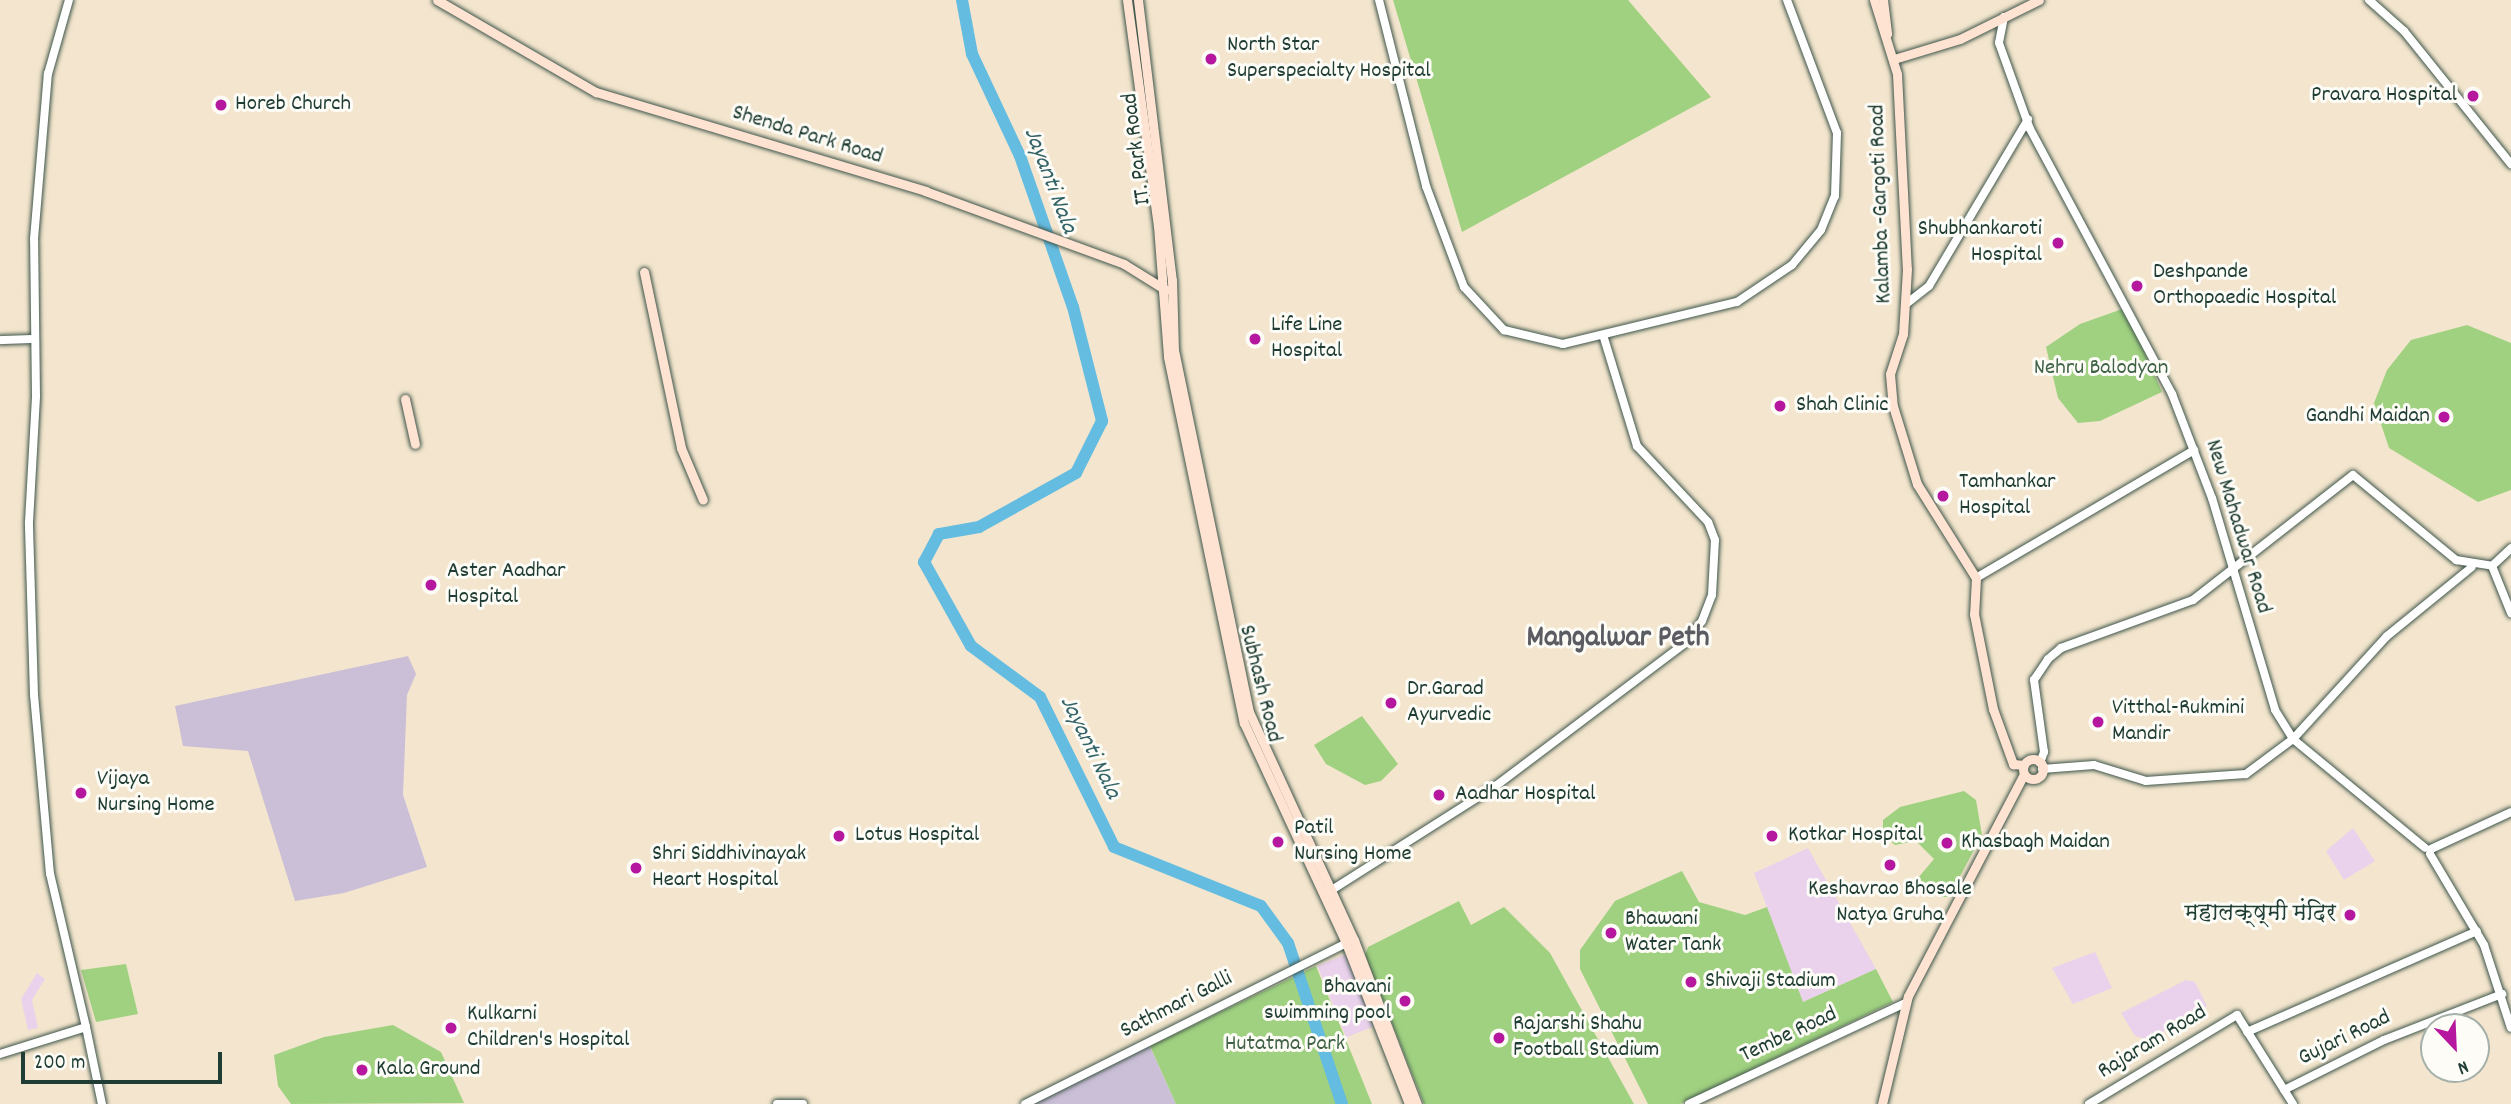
<!DOCTYPE html>
<html>
<head>
<meta charset="utf-8">
<style>
  body { margin:0 }
  #map { position:relative; width:2511px; height:1104px; overflow:hidden; background:#f4e6ce; font-family:Dekko,"Playpen Sans Deva",sans-serif }
  div>[style] { position:absolute }
  [style*='--x'] { left:calc(var(--x)*1px); top:calc(var(--y)*1px); width:calc(var(--w)*1px); rotate:calc(var(--a)*1deg) }
  .built>* { inset:0; background:#ead1ec; transform-origin:0 0 }
  .industrial>* { inset:0; background:#cabfd6 }
  .green>* { inset:0; background:#a0d180 }
  .river>* { height:12px; margin:-6px; padding:0 6px; transform-origin:6px; border-radius:6px; background:#64bce1 }
  .roads { filter:drop-shadow(0 0 2px #3f564b) drop-shadow(0 0 2px #3f564b) }
  .tertiary>* { height:8px; margin:-4px; padding:0 4px; transform-origin:4px; border-radius:4px; background:#fff }
  .secondary>* { height:9px; margin:-4.5px; padding:0 4.5px; transform-origin:4.5px; border-radius:4.5px; background:#fee3d2 }
  .secondary>.ring { margin:-4.5px; padding:0; box-sizing:content-box; background:none; border:9px solid #fee3d2; border-radius:50% }
  .dots>* { width:19px; height:19px; translate:-50% -50%; box-sizing:border-box; border:4px solid #fdfcf7; border-radius:50% }
  span { translate:-50% -50%; white-space:nowrap; text-align:center; line-height:1.15; -webkit-text-stroke:6px #fdfcf7; paint-order:stroke }
  .poi-label { font-size:23px; color:#1f3d34 }
  .left { translate:0 -50%; text-align:left }
  .right { translate:-100% -50%; text-align:right }
  .street-label { font-size:23px; color:#1f3d34 }
  .park-label { font-size:23px; color:#3f6247 }
  .water-label { font-size:24px; color:#346368; font-style:italic }
  .district-label { font-size:30px; color:#5b5b62; font-weight:700 }
  .north { position:absolute; left:2420px; top:1013px; width:70px; height:70px; box-sizing:border-box; background:#fdfcf7; border:2px solid #a4b0a9; border-radius:50%; rotate:157deg; font-size:19px; font-weight:700; line-height:28px; text-align:center; color:#1f3d34 }
  .north::after { content:''; display:block; margin:auto; width:24px; height:32px; background:#b5179e; clip-path:polygon(50% 0,100% 100%,50% 72%,0 100%) }
  .scale { position:absolute; left:21px; top:1052px; width:201px; height:32px; box-sizing:border-box; border:4px solid #1f3d34; border-top:0; padding-left:9px; font-size:21px; line-height:24px; white-space:nowrap; color:#1f3d34; -webkit-text-stroke:5px #fdfcf7; paint-order:stroke }
</style>
</head>
<body>
<div id="map">
  <div class="built">
    <i style="clip-path:polygon(2353px 828px,2375px 861px,2344px 880px,2326px 851px)"></i>
    <i style="clip-path:polygon(1808px 848px,1876px 969px,1803px 1002px,1754px 873px)"></i>
    <i style="clip-path:polygon(2095px 952px,2112px 988px,2073px 1004px,2052px 968px)"></i>
    <i style="left:1347px;top:954px;width:77px;height:32px;rotate:68deg"></i>
    <i style="clip-path:polygon(37px 973px,45px 979px,32px 1000px,38px 1028px,28px 1030px,21px 999px)"></i>
    <i style="clip-path:polygon(2186px 980px,2195px 982px,2207px 1006px,2149px 1040px,2135px 1036px,2121px 1013px)"></i>
  </div>
  <div class="industrial">
    <i style="clip-path:polygon(408px 656px,416px 674px,407px 695px,403px 795px,427px 867px,344px 893px,295px 901px,248px 751px,183px 746px,175px 706px)"></i>
    <i style="clip-path:polygon(1148px 1042px,1176px 1104px,1025px 1104px)"></i>
  </div>
  <div class="green">
    <i style="clip-path:polygon(1393px 0,1628px 0,1711px 97px,1462px 232px)"></i>
    <i style="clip-path:polygon(2125px 308px,2162px 392px,2100px 421px,2078px 423px,2058px 398px,2046px 347px,2080px 324px)"></i>
    <i style="clip-path:polygon(2467px 325px,2511px 343px,2511px 490px,2478px 502px,2389px 448px,2374px 403px,2387px 370px,2411px 340px)"></i>
    <i style="clip-path:polygon(1362px 716px,1398px 764px,1381px 781px,1365px 785px,1326px 764px,1314px 745px)"></i>
    <i style="clip-path:polygon(1964px 791px,1976px 800px,1982px 835px,1949px 897px,1939px 897px,1918px 878px,1934px 859px,1916px 841px,1895px 845px,1883px 835px,1883px 820px,1900px 807px)"></i>
    <i style="clip-path:polygon(1682px 871px,1699px 902px,1745px 915px,1767px 907px,1803px 1002px,1876px 969px,1893px 1002px,1680px 1104px,1648px 1104px,1580px 969px,1580px 950px,1615px 901px)"></i>
    <i style="clip-path:polygon(1459px 901px,1471px 925px,1504px 907px,1550px 953px,1634px 1104px,1424px 1104px,1365px 955px,1368px 947px)"></i>
    <i style="clip-path:polygon(126px 964px,138px 1014px,96px 1022px,81px 970px)"></i>
    <i style="clip-path:polygon(1316px 966px,1372px 1104px,1176px 1104px,1150px 1046px)"></i>
    <i style="clip-path:polygon(393px 1025px,441px 1052px,464px 1103px,291px 1104px,278px 1086px,274px 1055px,324px 1037px)"></i>
  </div>
  <div class="river">
    <i style="--x:962;--y:0;--w:55;--a:79.5"></i>
    <i style="--x:972;--y:54;--w:113;--a:64.8"></i>
    <i style="--x:1020;--y:156;--w:160;--a:70.7"></i>
    <i style="--x:1073;--y:307;--w:118;--a:75.7"></i>
    <i style="--x:1102;--y:421;--w:58;--a:116.6"></i>
    <i style="--x:1076;--y:473;--w:111;--a:150.9"></i>
    <i style="--x:979;--y:527;--w:41;--a:170.1"></i>
    <i style="--x:939;--y:534;--w:32;--a:118"></i>
    <i style="--x:924;--y:562;--w:96;--a:60.8"></i>
    <i style="--x:971;--y:646;--w:86;--a:36.5"></i>
    <i style="--x:1040;--y:697;--w:167;--a:63.7"></i>
    <i style="--x:1114;--y:847;--w:158;--a:21.9"></i>
    <i style="--x:1261;--y:906;--w:46;--a:53.9"></i>
    <i style="--x:1288;--y:943;--w:170;--a:71.5"></i>
  </div>
  <div class="roads">
    <div class="tertiary">
      <i style="--x:1379;--y:0;--w:192;--a:75.8"></i>
      <i style="--x:1426;--y:186;--w:108;--a:69.4"></i>
      <i style="--x:1464;--y:287;--w:59;--a:47.1"></i>
      <i style="--x:1504;--y:330;--w:61;--a:13.3"></i>
      <i style="--x:1563;--y:344;--w:179;--a:-13.6"></i>
      <i style="--x:1737;--y:302;--w:66;--a:-33.9"></i>
      <i style="--x:1792;--y:265;--w:45;--a:-50.4"></i>
      <i style="--x:1821;--y:230;--w:37;--a:-68"></i>
      <i style="--x:1835;--y:196;--w:63;--a:-88.2"></i>
      <i style="--x:1837;--y:133;--w:142;--a:-110.6"></i>
      <i style="--x:2369;--y:0;--w:47;--a:41.5"></i>
      <i style="--x:2404;--y:31;--w:171;--a:51.2"></i>
      <i style="--x:2004;--y:17;--w:26;--a:101"></i>
      <i style="--x:1999;--y:43;--w:91;--a:70.2"></i>
      <i style="--x:2030;--y:129;--w:301;--a:61.8"></i>
      <i style="--x:2172;--y:394;--w:111;--a:69"></i>
      <i style="--x:2212;--y:498;--w:221;--a:73.4"></i>
      <i style="--x:2275;--y:710;--w:34;--a:58"></i>
      <i style="--x:1906;--y:304;--w:29;--a:-38"></i>
      <i style="--x:1929;--y:286;--w:194;--a:-59.3"></i>
      <i style="--x:0;--y:340;--w:35;--a:-2"></i>
      <i style="--x:2492;--y:566;--w:51;--a:68"></i>
      <i style="--x:2492;--y:566;--w:26;--a:-43"></i>
      <i style="--x:1976;--y:578;--w:253;--a:-30.4"></i>
      <i style="--x:2293;--y:739;--w:171;--a:39.5"></i>
      <i style="--x:2040;--y:763;--w:12;--a:-70"></i>
      <i style="--x:2044;--y:752;--w:73;--a:-97.9"></i>
      <i style="--x:2034;--y:680;--w:25;--a:-56"></i>
      <i style="--x:2048;--y:659;--w:17;--a:-40"></i>
      <i style="--x:2061;--y:648;--w:140;--a:-20"></i>
      <i style="--x:2193;--y:600;--w:203;--a:-38"></i>
      <i style="--x:2353;--y:475;--w:134;--a:39.5"></i>
      <i style="--x:2456;--y:560;--w:36;--a:9"></i>
      <i style="--x:2042;--y:769;--w:52;--a:-4.4"></i>
      <i style="--x:2094;--y:765;--w:54;--a:17.1"></i>
      <i style="--x:2146;--y:781;--w:100;--a:-4"></i>
      <i style="--x:2246;--y:774;--w:59;--a:-36.7"></i>
      <i style="--x:2293;--y:739;--w:139;--a:-47.6"></i>
      <i style="--x:2387;--y:636;--w:109;--a:-39.1"></i>
      <i style="--x:2431;--y:849;--w:88;--a:-24.8"></i>
      <i style="--x:2430;--y:854;--w:106;--a:59.3"></i>
      <i style="--x:2484;--y:945;--w:87;--a:72"></i>
      <i style="--x:1327;--y:893;--w:201;--a:-32.4"></i>
      <i style="--x:1497;--y:785;--w:234;--a:-37"></i>
      <i style="--x:1684;--y:644;--w:29;--a:-52"></i>
      <i style="--x:1702;--y:621;--w:28;--a:-69"></i>
      <i style="--x:1712;--y:595;--w:55;--a:-86.9"></i>
      <i style="--x:1715;--y:540;--w:19;--a:-111"></i>
      <i style="--x:1708;--y:522;--w:104;--a:-133.1"></i>
      <i style="--x:1637;--y:446;--w:113;--a:-107"></i>
      <i style="--x:86;--y:1027;--w:79;--a:78.3"></i>
      <i style="--x:2247;--y:1032;--w:251;--a:-23.7"></i>
      <i style="--x:0;--y:1054;--w:90;--a:-17.4"></i>
      <i style="--x:86;--y:1027;--w:157;--a:-103.2"></i>
      <i style="--x:50;--y:874;--w:180;--a:-95.1"></i>
      <i style="--x:34;--y:695;--w:173;--a:-91.7"></i>
      <i style="--x:29;--y:522;--w:126;--a:-86.8"></i>
      <i style="--x:36;--y:396;--w:157;--a:-90.7"></i>
      <i style="--x:34;--y:239;--w:166;--a:-85.2"></i>
      <i style="--x:48;--y:74;--w:77;--a:-74.2"></i>
      <i style="--x:2284;--y:1090;--w:112;--a:-26.6"></i>
      <i style="--x:2384;--y:1040;--w:127;--a:-21.3"></i>
      <i style="--x:777;--y:1104;--w:26;--a:0"></i>
      <i style="--x:1025;--y:1104;--w:359;--a:-26.6"></i>
      <i style="--x:1689;--y:1104;--w:239;--a:-25"></i>
      <i style="--x:2089;--y:1104;--w:173;--a:-31"></i>
      <i style="--x:2237;--y:1015;--w:105;--a:57.8"></i>
    </div>
    <div class="secondary">
      <i style="--x:437;--y:0;--w:184;--a:30.1"></i>
      <i style="--x:596;--y:92;--w:344;--a:16.7"></i>
      <i style="--x:925;--y:191;--w:212;--a:20.1"></i>
      <i style="--x:1124;--y:264;--w:49;--a:31.8"></i>
      <i style="--x:1127;--y:0;--w:228;--a:82.2"></i>
      <i style="--x:1158;--y:226;--w:131;--a:85.6"></i>
      <i style="--x:1168;--y:357;--w:374;--a:78.3"></i>
      <i style="--x:1244;--y:723;--w:242;--a:65.1"></i>
      <i style="--x:1346;--y:943;--w:173;--a:68.6"></i>
      <i style="--x:1138;--y:0;--w:282;--a:83.1"></i>
      <i style="--x:1172;--y:280;--w:70;--a:88.4"></i>
      <i style="--x:1174;--y:350;--w:370;--a:78.3"></i>
      <i style="--x:1249;--y:712;--w:251;--a:65.3"></i>
      <i style="--x:1354;--y:940;--w:176;--a:69"></i>
      <i style="--x:1874;--y:0;--w:77;--a:72.7"></i>
      <i style="--x:1897;--y:74;--w:195;--a:87.1"></i>
      <i style="--x:1907;--y:269;--w:65;--a:93.5"></i>
      <i style="--x:1903;--y:334;--w:42;--a:108"></i>
      <i style="--x:1890;--y:374;--w:32;--a:85"></i>
      <i style="--x:1893;--y:406;--w:82;--a:72.9"></i>
      <i style="--x:1917;--y:484;--w:111;--a:57.9"></i>
      <i style="--x:1976;--y:578;--w:36;--a:93"></i>
      <i style="--x:1974;--y:614;--w:97;--a:78.7"></i>
      <i style="--x:1993;--y:709;--w:59;--a:70"></i>
      <i style="--x:2013;--y:764;--w:11;--a:5"></i>
      <i style="--x:1883;--y:0;--w:34;--a:83"></i>
      <i style="--x:1894;--y:59;--w:69;--a:-16.9"></i>
      <i style="--x:1960;--y:39;--w:88;--a:-26.3"></i>
      <i style="--x:644;--y:272;--w:180;--a:78.1"></i>
      <i style="--x:681;--y:448;--w:56;--a:67.1"></i>
      <i style="--x:405;--y:399;--w:46;--a:77.5"></i>
      <i class="ring" style="left:2023px;top:759px;width:11px;height:11px"></i>
      <i style="--x:1882;--y:1104;--w:111;--a:-76.5"></i>
      <i style="--x:1908;--y:996;--w:250;--a:-62.4"></i>
    </div>
  </div>
  <div class="dots">
    <i style="left:1211px;top:59px;background:#b5179e"></i>
    <i style="left:2473px;top:96px;background:#b5179e"></i>
    <i style="left:221px;top:105px;background:#b5179e"></i>
    <i style="left:2058px;top:243px;background:#b5179e"></i>
    <i style="left:2137px;top:286px;background:#b5179e"></i>
    <i style="left:1255px;top:339px;background:#b5179e"></i>
    <i style="left:1780px;top:406px;background:#b5179e"></i>
    <i style="left:2444px;top:417px;background:#b5179e"></i>
    <i style="left:1943px;top:496px;background:#b5179e"></i>
    <i style="left:431px;top:585px;background:#b5179e"></i>
    <i style="left:1391px;top:703px;background:#b5179e"></i>
    <i style="left:2098px;top:722px;background:#b5179e"></i>
    <i style="left:81px;top:793px;background:#b5179e"></i>
    <i style="left:1439px;top:795px;background:#b5179e"></i>
    <i style="left:839px;top:836px;background:#b5179e"></i>
    <i style="left:1772px;top:836px;background:#b5179e"></i>
    <i style="left:1278px;top:842px;background:#b5179e"></i>
    <i style="left:1947px;top:843px;background:#b5179e"></i>
    <i style="left:1890px;top:865px;background:#b5179e"></i>
    <i style="left:636px;top:868px;background:#b5179e"></i>
    <i style="left:2350px;top:915px;background:#b5179e"></i>
    <i style="left:1611px;top:933px;background:#b5179e"></i>
    <i style="left:1691px;top:982px;background:#b5179e"></i>
    <i style="left:1405px;top:1001px;background:#b5179e"></i>
    <i style="left:451px;top:1028px;background:#b5179e"></i>
    <i style="left:1499px;top:1038px;background:#b5179e"></i>
    <i style="left:362px;top:1070px;background:#b5179e"></i>
  </div>
  <div class="poi-label">
    <span class="left" style="left:1227px;top:59px">North Star<br>Superspecialty Hospital</span>
    <span class="right" style="left:2457px;top:96px">Pravara Hospital</span>
    <span class="left" style="left:235px;top:105px">Horeb Church</span>
    <span class="right" style="left:2042px;top:243px">Shubhankaroti<br>Hospital</span>
    <span class="left" style="left:2153px;top:286px">Deshpande<br>Orthopaedic Hospital</span>
    <span class="left" style="left:1271px;top:339px">Life Line<br>Hospital</span>
    <span class="left" style="left:1796px;top:406px">Shah Clinic</span>
    <span class="right" style="left:2430px;top:417px">Gandhi Maidan</span>
    <span class="left" style="left:1959px;top:496px">Tamhankar<br>Hospital</span>
    <span class="left" style="left:447px;top:585px">Aster Aadhar<br>Hospital</span>
    <span class="left" style="left:1407px;top:703px">Dr.Garad<br>Ayurvedic</span>
    <span class="left" style="left:2112px;top:722px">Vitthal-Rukmini<br>Mandir</span>
    <span class="left" style="left:97px;top:793px">Vijaya<br>Nursing Home</span>
    <span class="left" style="left:1455px;top:795px">Aadhar Hospital</span>
    <span class="left" style="left:1294px;top:842px">Patil<br>Nursing Home</span>
    <span class="left" style="left:855px;top:836px">Lotus Hospital</span>
    <span class="left" style="left:1788px;top:836px">Kotkar Hospital</span>
    <span class="left" style="left:1961px;top:843px">Khasbagh Maidan</span>
    <span class="left" style="left:652px;top:868px">Shri Siddhivinayak<br>Heart Hospital</span>
    <span style="left:1890px;top:903px">Keshavrao Bhosale<br>Natya Gruha</span>
    <span class="right" style="left:2336px;top:915px">महालक्ष्मी मंदिर</span>
    <span class="left" style="left:1625px;top:933px">Bhawani<br>Water Tank</span>
    <span class="left" style="left:1705px;top:982px">Shivaji Stadium</span>
    <span class="right" style="left:1391px;top:1001px">Bhavani<br>swimming pool</span>
    <span class="left" style="left:467px;top:1028px">Kulkarni<br>Children's Hospital</span>
    <span class="left" style="left:1513px;top:1038px">Rajarshi Shahu<br>Football Stadium</span>
    <span class="left" style="left:376px;top:1070px">Kala Ground</span>
  </div>
  <div class="street-label">
    <span style="left:807px;top:136px;rotate:17deg">Shenda Park Road</span>
    <span style="left:1138px;top:149px;rotate:-97deg">IT. Park Road</span>
    <span style="left:1882px;top:204px;rotate:-92deg">Kalamba -Gargoti Road</span>
    <span style="left:2237px;top:527px;rotate:73deg">New Mahadwar Road</span>
    <span style="left:1259px;top:684px;rotate:76deg">Subhash Road</span>
    <span style="left:1177px;top:1006px;rotate:-27deg">Sathmari Galli</span>
    <span style="left:1789px;top:1036px;rotate:-25deg">Tembe Road</span>
    <span style="left:2345px;top:1039px;rotate:-26deg">Gujari Road</span>
    <span style="left:2153px;top:1043px;rotate:-31deg">Rajaram Road</span>
  </div>
  <div class="park-label">
    <span style="left:2101px;top:369px">Nehru Balodyan</span>
    <span style="left:1285px;top:1045px">Hutatma Park</span>
  </div>
  <div class="water-label">
    <span style="left:1049px;top:181px;rotate:69deg">Jayanti Nala</span>
    <span style="left:1089px;top:748px;rotate:64deg">Jayanti Nala</span>
  </div>
  <div class="district-label">
    <span style="left:1618px;top:640px">Mangalwar Peth</span>
  </div>
  <div class="north">N</div>
  <div class="scale">200 m</div>
</div>
</body>
</html>
